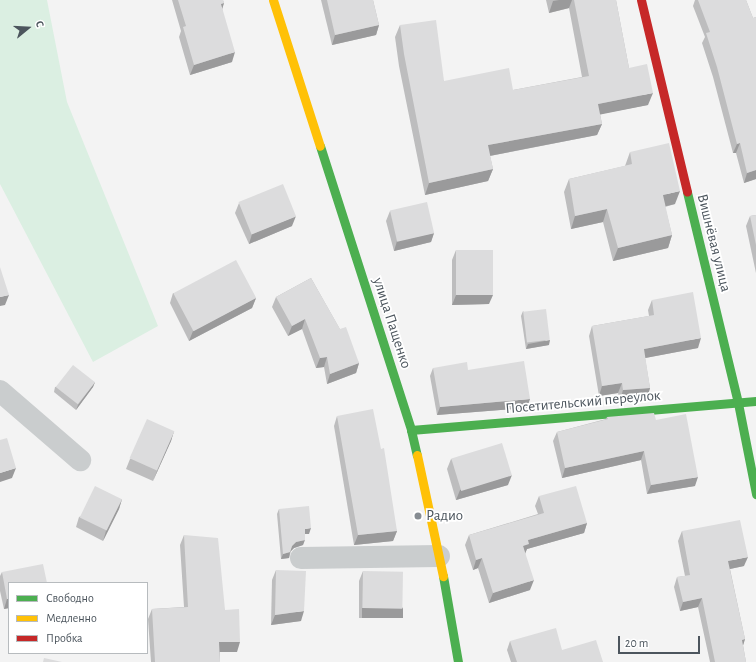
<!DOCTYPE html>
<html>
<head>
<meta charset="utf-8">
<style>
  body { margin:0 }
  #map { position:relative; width:756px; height:662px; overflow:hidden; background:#f3f3f3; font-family:"Alegreya Sans",sans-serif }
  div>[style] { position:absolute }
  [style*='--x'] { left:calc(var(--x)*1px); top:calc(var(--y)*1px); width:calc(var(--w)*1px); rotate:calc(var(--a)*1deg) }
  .green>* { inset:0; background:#dbefe2 }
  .street>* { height:22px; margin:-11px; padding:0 11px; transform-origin:11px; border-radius:11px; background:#cacdce }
  .fast>* { height:9px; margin:-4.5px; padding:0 4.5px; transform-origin:4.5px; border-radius:4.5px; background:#4caf50 }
  .slow>* { height:9px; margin:-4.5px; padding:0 4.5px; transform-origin:4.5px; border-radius:4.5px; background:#ffc107 }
  .jam>* { height:9px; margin:-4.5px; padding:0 4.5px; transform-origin:4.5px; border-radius:4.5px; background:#c62828 }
  .wall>* { inset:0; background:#bdbdbe }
  .shaded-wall>* { inset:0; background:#9a9a9b; transform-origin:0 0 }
  .building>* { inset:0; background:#dcdcdd; transform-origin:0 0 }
  .dots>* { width:11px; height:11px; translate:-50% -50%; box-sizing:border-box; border:2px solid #fff; border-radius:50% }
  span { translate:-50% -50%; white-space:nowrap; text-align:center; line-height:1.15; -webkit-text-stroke:3.5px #fff; paint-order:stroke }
  .street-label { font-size:15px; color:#4c555d }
  .poi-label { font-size:15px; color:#4c555d }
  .left { translate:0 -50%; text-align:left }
  .legend { position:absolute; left:8px; top:582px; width:140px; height:72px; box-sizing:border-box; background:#fff; border:1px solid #b7bbbe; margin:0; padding:5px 7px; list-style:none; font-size:12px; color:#4c555d }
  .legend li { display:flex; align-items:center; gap:8px; height:20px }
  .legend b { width:20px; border:1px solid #b7bbbe }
  .north { position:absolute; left:8px; top:8px; width:40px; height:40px; -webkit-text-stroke:3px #fff; paint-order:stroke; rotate:72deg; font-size:11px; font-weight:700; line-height:16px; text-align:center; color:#4c555d }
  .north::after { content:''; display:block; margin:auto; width:14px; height:18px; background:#4c555d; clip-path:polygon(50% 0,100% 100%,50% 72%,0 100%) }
  .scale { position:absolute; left:618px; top:636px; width:82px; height:18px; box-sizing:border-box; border:2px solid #4c555d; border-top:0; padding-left:5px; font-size:12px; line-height:14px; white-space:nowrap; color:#4c555d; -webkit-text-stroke:3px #fff; paint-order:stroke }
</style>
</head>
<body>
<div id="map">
  <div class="green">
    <i style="clip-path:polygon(0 0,47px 0,67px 102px,158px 326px,93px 362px,0 184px)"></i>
  </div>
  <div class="street">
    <i style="--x:0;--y:391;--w:106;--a:40.8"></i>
    <i style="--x:301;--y:558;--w:138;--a:-0.8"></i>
  </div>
  <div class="fast">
    <i style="--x:320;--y:146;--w:298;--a:72.2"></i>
    <i style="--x:411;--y:430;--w:26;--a:77"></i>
    <i style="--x:687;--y:192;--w:217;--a:76.4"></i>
    <i style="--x:738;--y:403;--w:93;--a:78.8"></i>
    <i style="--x:411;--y:430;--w:346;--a:-4.8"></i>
    <i style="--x:443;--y:576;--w:87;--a:80.1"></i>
  </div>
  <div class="slow">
    <i style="--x:273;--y:0;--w:153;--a:72.2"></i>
    <i style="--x:417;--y:455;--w:124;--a:77.9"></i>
  </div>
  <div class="jam">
    <i style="--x:641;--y:0;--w:197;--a:76.5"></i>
  </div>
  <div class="wall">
    <i style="clip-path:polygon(172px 0,223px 0,224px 3px,222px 8px,232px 62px,190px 75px,179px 37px,181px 31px)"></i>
    <i style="clip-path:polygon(321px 0,373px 0,379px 25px,376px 35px,332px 45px)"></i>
    <i style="clip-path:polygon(546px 0,616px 0,629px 68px,648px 105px,600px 114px,602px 124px,597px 135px,490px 156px,493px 169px,488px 181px,425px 195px,399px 66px,395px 37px,400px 25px,444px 81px,513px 90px,582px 77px,569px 8px,549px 13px)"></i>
    <i style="clip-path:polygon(695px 0,746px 0,753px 18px,756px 17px,756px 179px,744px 183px,736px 153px,733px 153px,713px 77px,702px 43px,705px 37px,693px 6px)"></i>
    <i style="clip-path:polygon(630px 152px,675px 204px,665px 207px,672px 235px,668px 248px,613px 261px,603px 222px,571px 229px,564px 192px,569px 179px,625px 166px)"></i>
    <i style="clip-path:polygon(239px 203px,292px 226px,249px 244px,235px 213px)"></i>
    <i style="clip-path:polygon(390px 211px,434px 233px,431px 242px,394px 251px,386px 221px)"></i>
    <i style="clip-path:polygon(756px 215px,756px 273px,746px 226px,750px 216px)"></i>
    <i style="clip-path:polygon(456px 250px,489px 304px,452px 305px,452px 260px)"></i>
    <i style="clip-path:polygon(311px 278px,359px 363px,356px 373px,327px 384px,324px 367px,316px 368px,302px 329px,288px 336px,272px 307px,276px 297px)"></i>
    <i style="clip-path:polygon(173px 293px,256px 298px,252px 308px,189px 341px,170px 303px)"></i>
    <i style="clip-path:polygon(652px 300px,698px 348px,645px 358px,650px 388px,647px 398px,620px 400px,618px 393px,599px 396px,589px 336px,592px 326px,649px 316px,648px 310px)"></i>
    <i style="clip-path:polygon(523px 311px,549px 345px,526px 349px,521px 316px)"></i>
    <i style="clip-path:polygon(433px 368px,468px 370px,527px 408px,437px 415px,430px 376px)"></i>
    <i style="clip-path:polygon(95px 382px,93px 387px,76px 410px,54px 392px,55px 387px)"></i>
    <i style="clip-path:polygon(337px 416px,397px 531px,393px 541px,354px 545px,334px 426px)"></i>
    <i style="clip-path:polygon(607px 417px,656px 420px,695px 486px,647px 494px,641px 460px,562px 478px,553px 441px,557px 432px,606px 419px)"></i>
    <i style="clip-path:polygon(174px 431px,171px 441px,153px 481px,126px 469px,130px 459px)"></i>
    <i style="clip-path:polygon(451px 459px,508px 485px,456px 500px,447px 469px)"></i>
    <i style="clip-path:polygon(539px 496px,587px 523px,584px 533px,527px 549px,525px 553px,530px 590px,489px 603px,478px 568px,473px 570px,465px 545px,469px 535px,538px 514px,535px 506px)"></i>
    <i style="clip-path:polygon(122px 499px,119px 509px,103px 541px,76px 527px,79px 517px)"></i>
    <i style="clip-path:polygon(279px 509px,309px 534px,305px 534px,303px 545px,294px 548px,291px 551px,289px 558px,281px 559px,277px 514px)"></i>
    <i style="clip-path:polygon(682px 531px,744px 566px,730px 569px,745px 639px,743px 645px,746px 662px,710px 662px,698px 607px,680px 611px,674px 587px,677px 577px,685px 576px,678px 541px)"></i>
    <i style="clip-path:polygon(184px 535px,225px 610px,237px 652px,220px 652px,220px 662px,151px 662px,148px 619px,152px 609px,184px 607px,180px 545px)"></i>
    <i style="clip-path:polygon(276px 570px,301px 621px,271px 625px,272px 580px)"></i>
    <i style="clip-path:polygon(363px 571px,403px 608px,400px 618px,359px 618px,359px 581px)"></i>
    <i style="clip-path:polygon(2px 572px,9px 583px,9px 608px,4px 609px,0 591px,0 576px)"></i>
    <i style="clip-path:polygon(510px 641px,562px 650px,603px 662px,511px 662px,507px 650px)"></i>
  </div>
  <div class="shaded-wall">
    <i style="clip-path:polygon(559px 0,572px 0,569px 8px,549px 13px,553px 1px)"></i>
    <i style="clip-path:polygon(224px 3px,221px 13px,221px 4px)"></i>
    <i style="clip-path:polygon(379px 25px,376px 35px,332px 45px,335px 35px)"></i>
    <i style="clip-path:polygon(235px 52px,232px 62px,190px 75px,194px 65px)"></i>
    <i style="clip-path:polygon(653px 93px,648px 105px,593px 116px,598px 104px)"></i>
    <i style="clip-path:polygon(602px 124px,597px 135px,484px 157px,488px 145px)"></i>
    <i style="clip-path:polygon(740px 143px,736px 153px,733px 153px,737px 144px)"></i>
    <i style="clip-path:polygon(493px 169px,488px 181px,425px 195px,429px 183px)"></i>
    <i style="clip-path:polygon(756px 170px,756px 179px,744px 183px,747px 173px)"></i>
    <i style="clip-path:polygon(680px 191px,675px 204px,658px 208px,663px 195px)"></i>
    <i style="clip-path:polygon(607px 209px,603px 222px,571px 229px,575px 216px)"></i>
    <i style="clip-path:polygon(296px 216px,292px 226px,249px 244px,252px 234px)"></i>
    <i style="clip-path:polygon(434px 233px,431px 242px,394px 251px,397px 241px)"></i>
    <i style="clip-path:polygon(672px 235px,668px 248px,613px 261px,618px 248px)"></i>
    <i style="clip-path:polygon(9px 295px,5px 305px,0 306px,0 297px)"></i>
    <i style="clip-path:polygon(456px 295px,493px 295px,489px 304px,452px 305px)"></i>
    <i style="clip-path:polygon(256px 298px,252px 308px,189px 341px,193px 331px)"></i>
    <i style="clip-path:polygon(305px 319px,302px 329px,288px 336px,292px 326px)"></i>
    <i style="clip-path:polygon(701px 338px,698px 348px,640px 359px,644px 349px)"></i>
    <i style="clip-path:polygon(550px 340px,549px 345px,526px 349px,528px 344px)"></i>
    <i style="clip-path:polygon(327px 357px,324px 367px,316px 368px,320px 358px)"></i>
    <i style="clip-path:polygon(359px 363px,356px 373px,327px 384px,330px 374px)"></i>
    <i style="clip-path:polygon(95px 382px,93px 387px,76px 410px,78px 405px)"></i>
    <i style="clip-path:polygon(622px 383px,618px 393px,599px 396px,602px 386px)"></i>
    <i style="clip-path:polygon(650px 388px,647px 398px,620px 400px,623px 390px)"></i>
    <i style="clip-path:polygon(530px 399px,527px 408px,437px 415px,440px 407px)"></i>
    <i style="clip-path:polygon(174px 431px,171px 441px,153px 481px,157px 471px)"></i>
    <i style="clip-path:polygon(644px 451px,641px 460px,562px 478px,565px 468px)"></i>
    <i style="clip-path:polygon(16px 468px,12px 478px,0 482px,0 473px)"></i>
    <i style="clip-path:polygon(512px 475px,508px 485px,456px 500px,460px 490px)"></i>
    <i style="clip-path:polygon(698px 477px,695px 486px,647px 494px,651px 485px)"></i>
    <i style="clip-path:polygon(122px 499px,119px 509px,103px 541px,106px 531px)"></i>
    <i style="clip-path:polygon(587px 523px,584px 533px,527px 549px,525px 554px,523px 546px,528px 540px)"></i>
    <i style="clip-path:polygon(311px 528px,309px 534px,303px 534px,305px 529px)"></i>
    <i style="clip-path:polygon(397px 531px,393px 541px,354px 545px,358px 535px)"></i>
    <i style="clip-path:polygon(305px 540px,303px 545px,294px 548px,290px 552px,292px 546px,296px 542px)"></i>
    <i style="clip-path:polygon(290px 552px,289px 558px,281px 559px,283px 554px)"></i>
    <i style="clip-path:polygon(748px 557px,744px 566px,725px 570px,728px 561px)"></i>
    <i style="clip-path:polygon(482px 558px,478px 568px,473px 570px,476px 560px)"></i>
    <i style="clip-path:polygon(534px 580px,530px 590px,489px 603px,493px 593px)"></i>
    <i style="clip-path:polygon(702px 598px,698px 607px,680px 611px,683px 602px)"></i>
    <i style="clip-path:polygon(7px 599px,9px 599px,9px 608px,4px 609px)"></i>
    <i style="left:362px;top:608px;width:41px;height:10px"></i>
    <i style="clip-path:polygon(304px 611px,301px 621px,271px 625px,275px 615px)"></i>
    <i style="clip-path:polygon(745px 639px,742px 649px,742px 640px)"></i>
    <i style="clip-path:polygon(219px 642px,240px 642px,237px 652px,216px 652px)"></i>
  </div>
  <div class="building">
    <i style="clip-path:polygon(178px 0,223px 0,224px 3px,221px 4px,235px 52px,194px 65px,183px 27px,186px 26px)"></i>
    <i style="clip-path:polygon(327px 0,373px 0,379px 25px,335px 35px)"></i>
    <i style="clip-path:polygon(574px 0,616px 0,629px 68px,647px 64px,653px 93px,598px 104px,602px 124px,488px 145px,493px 169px,429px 183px,404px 54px,400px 25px,436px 20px,444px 81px,509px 68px,513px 90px,589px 76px)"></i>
    <i style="clip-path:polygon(698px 0,746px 0,753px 18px,756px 17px,756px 170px,747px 173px,740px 143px,737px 144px,717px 67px,706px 33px,710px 32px)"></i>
    <i style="clip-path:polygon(669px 143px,680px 191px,663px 195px,672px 235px,618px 248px,607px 209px,575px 216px,569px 179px,632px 164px,630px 152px)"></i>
    <i style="left:283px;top:184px;width:35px;height:48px;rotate:68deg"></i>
    <i style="left:427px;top:202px;width:32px;height:38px;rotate:77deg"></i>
    <i style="clip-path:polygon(756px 215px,756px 245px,750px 216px)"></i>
    <i style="left:456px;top:250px;width:37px;height:45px"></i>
    <i style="left:236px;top:260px;width:43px;height:71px;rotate:62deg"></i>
    <i style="clip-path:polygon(0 267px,9px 295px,0 297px)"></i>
    <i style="clip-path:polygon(311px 278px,340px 329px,346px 327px,359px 363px,330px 374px,327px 357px,320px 358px,305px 319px,292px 326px,276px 297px)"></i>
    <i style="clip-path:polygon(693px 292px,701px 338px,644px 349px,650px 388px,623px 390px,622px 383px,602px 386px,592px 326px,654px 315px,652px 300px)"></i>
    <i style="left:546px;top:309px;width:31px;height:23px;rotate:83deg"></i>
    <i style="clip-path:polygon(524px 361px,530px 399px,440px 407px,433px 368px,467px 362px,468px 370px)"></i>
    <i style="left:73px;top:365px;width:28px;height:28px;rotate:38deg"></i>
    <i style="clip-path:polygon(373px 409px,381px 449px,384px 448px,397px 531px,358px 535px,337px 416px)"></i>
    <i style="clip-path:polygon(654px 413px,656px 420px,686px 414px,698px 477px,651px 485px,644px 451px,565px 468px,557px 432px,608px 419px,607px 417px)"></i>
    <i style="left:147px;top:419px;width:30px;height:43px;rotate:24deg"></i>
    <i style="clip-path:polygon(7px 438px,16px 468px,0 473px,0 440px)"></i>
    <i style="left:502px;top:443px;width:34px;height:53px;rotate:73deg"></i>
    <i style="left:95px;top:486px;width:30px;height:35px;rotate:26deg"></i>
    <i style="clip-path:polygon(576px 486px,587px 523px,528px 540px,529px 544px,523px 546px,534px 580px,493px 593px,482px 558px,476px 560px,469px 535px,544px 513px,539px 496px)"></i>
    <i style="clip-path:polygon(309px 506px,311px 528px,305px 529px,305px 540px,296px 542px,292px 546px,290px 552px,283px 554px,279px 509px)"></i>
    <i style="clip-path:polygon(740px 520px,748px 557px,728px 561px,745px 639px,742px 640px,746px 662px,715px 662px,702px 598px,683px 602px,677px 577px,690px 575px,682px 531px)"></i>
    <i style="clip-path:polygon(184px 535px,218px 538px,225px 610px,239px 609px,240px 642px,219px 642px,220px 662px,155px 662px,152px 609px,188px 607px)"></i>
    <i style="clip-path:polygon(43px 564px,47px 583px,9px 583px,9px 599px,7px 599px,2px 572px)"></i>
    <i style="clip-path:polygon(276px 570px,306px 571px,304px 611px,275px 615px)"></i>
    <i style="left:363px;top:571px;width:40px;height:37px;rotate:1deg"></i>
    <i style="clip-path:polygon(556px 628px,562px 650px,596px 640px,603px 662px,517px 662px,510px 641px)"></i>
    <i style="clip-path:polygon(44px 658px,62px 662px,43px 662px)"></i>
  </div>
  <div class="dots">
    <i style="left:418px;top:516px;background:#868c92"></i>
  </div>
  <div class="street-label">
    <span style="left:714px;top:243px;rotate:76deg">Вишнёвая улица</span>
    <span style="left:392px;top:323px;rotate:72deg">улица Пащенко</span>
    <span style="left:583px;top:402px;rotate:-5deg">Посетительский переулок</span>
  </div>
  <div class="poi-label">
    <span class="left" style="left:426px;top:516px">Радио</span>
  </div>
  <ul class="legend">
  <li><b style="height:5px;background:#4caf50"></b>Свободно</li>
  <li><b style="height:5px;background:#ffc107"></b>Медленно</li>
  <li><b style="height:5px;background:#c62828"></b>Пробка</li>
  </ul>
  <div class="north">С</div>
  <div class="scale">20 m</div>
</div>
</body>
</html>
